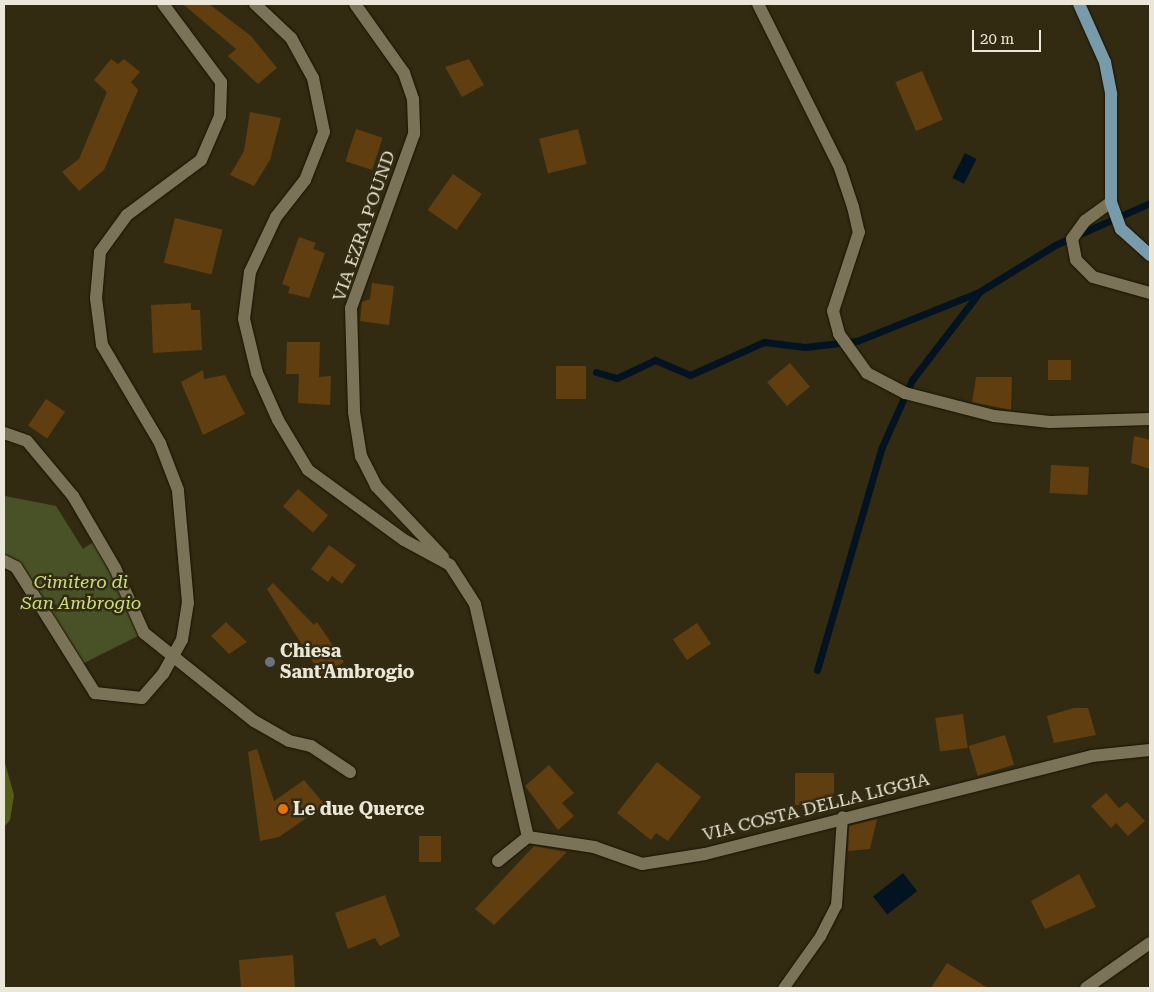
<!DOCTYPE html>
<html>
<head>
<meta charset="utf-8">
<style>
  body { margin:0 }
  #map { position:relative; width:1154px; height:992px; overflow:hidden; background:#322b12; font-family:"Roboto Serif",serif }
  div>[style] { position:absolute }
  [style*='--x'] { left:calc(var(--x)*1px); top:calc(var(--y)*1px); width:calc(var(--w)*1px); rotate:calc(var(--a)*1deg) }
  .green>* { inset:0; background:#495227 }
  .forest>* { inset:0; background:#535f17 }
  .water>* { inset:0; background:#031322; transform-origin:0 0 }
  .stream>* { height:7px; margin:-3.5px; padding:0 3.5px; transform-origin:3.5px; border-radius:3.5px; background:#031322 }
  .building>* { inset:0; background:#613e10; transform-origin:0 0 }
  .roads { filter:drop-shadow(0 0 1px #1a1300) drop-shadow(0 0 1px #1a1300) }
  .service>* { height:11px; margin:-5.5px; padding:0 5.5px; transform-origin:5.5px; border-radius:5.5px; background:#7b7357 }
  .pedestrian>* { height:12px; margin:-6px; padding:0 6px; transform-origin:6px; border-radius:6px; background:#7b7357 }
  .minor>* { height:12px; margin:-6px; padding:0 6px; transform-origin:6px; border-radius:6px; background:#7b7357 }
  .tertiary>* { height:12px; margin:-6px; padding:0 6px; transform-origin:6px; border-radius:6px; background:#7b7357 }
  .primary>* { height:12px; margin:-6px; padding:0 6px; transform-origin:6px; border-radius:6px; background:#789bac }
  .dots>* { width:14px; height:14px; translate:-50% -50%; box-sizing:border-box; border:2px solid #322b12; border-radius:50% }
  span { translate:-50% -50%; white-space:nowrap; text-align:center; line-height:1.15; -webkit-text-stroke:5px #322b12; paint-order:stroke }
  .street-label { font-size:18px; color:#ebe7d8 }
  .park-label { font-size:18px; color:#cce07e; font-style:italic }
  .poi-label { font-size:18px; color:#ebe7d8; font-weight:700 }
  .left { translate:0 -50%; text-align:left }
  .frame { position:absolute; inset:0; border:5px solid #ebe7d8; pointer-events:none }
  .scale { position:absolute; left:972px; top:30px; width:69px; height:22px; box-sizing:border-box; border:2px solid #ebe7d8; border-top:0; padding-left:6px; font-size:15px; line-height:18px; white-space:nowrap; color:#ebe7d8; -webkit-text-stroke:4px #322b12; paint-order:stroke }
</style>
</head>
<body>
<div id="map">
  <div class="green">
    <i style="clip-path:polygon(5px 496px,56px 506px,83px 549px,98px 539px,144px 633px,76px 667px,16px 567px,4px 561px)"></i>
  </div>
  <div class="forest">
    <i style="clip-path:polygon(4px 760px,14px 795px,10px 820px,4px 827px)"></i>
  </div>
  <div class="water">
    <i style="left:965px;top:153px;width:13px;height:28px;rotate:27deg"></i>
    <i style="left:903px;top:873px;width:23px;height:38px;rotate:52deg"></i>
  </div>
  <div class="stream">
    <i style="--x:596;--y:372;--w:22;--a:16"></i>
    <i style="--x:617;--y:378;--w:42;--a:-25.3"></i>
    <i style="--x:655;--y:360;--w:38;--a:23"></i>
    <i style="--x:690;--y:375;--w:81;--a:-24"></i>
    <i style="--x:764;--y:342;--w:41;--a:7"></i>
    <i style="--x:805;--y:347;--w:52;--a:-6.6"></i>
    <i style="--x:857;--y:341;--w:131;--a:-21.9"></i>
    <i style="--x:979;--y:292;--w:89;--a:-31.7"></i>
    <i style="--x:1055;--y:245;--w:104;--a:-23.9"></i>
    <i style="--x:817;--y:670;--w:230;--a:-73.8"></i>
    <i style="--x:881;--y:449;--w:76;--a:-65.8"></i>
    <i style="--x:912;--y:380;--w:108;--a:-52.5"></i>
  </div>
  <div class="building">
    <i style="clip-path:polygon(183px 4px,209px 4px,251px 36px,277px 68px,258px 84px,228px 56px,236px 49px)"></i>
    <i style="clip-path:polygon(111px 59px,118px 64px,124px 59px,140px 72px,131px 82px,138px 90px,104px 170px,79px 191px,62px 172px,79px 159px,107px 92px,94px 80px)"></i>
    <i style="clip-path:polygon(469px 59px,484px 85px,462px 97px,445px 67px)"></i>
    <i style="left:922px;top:71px;width:53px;height:29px;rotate:67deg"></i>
    <i style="clip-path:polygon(250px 112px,281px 118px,270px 160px,254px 186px,230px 175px,244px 151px)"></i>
    <i style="left:356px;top:129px;width:28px;height:34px;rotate:18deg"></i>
    <i style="left:578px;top:129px;width:36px;height:40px;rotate:76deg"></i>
    <i style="left:453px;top:174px;width:35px;height:44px;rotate:35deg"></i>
    <i style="left:175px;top:218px;width:49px;height:46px;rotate:14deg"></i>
    <i style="clip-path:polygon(299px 237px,316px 243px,313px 249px,325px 253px,309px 298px,288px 293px,290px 287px,282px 284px)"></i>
    <i style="clip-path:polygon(372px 283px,394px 286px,389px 325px,360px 321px,362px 302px,370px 299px)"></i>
    <i style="clip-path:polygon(191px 303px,191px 310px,200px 310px,202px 350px,153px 353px,151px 305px)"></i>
    <i style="clip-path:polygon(287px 342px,320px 342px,319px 377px,331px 376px,330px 405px,298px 403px,299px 374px,286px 374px)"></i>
    <i style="left:1048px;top:360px;width:23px;height:20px"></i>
    <i style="left:790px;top:363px;width:31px;height:30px;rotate:50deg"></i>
    <i style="left:556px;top:366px;width:30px;height:33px"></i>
    <i style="clip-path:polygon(203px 370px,204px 379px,225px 375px,245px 414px,203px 435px,181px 382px)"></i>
    <i style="clip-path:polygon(976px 377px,1012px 377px,1011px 410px,972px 402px)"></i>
    <i style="left:46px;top:399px;width:23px;height:32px;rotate:34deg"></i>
    <i style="clip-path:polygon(1134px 436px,1150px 440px,1150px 469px,1131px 463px)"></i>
    <i style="left:1051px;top:465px;width:38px;height:28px;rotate:3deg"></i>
    <i style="left:298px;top:489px;width:40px;height:23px;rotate:41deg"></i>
    <i style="clip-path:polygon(329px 545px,356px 565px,342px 584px,332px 576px,328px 582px,311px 569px)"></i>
    <i style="clip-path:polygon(273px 583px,314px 625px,317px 622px,344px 662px,322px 677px,267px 589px)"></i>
    <i style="clip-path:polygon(226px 622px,247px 642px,229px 654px,211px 636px)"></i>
    <i style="left:697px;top:623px;width:25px;height:29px;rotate:56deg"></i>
    <i style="clip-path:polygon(1074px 708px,1088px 708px,1096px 735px,1054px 743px,1047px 716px)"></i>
    <i style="left:963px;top:714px;width:34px;height:28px;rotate:82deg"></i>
    <i style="left:1005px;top:735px;width:31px;height:38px;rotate:73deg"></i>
    <i style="clip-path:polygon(257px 749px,274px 801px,304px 780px,325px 805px,279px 837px,260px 841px,248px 752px)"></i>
    <i style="clip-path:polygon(657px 762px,701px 797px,668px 841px,656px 833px,651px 840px,617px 813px)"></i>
    <i style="clip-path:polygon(549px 765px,574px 793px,562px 803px,574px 816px,558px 830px,525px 786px)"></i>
    <i style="left:795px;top:773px;width:39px;height:32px"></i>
    <i style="clip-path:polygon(1106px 793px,1119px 808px,1127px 802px,1145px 821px,1128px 836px,1116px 823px,1111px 828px,1091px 806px)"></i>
    <i style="clip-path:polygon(877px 819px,870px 849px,848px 851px,849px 826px)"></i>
    <i style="left:441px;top:836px;width:26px;height:22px;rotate:90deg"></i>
    <i style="clip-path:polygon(534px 846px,567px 852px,494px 925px,475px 909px)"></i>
    <i style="clip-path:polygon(1079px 874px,1096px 907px,1045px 929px,1031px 901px)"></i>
    <i style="clip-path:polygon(385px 895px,400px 936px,380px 946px,375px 938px,348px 949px,335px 913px)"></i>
    <i style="clip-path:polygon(293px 955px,295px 988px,241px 988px,239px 960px)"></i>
    <i style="clip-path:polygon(947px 963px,988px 988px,931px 988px)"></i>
  </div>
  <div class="roads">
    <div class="service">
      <i style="--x:783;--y:988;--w:64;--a:-54.6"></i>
      <i style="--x:820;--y:936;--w:35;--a:-63"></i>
      <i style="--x:836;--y:905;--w:89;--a:-86.1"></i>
    </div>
    <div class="pedestrian">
      <i style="--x:254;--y:721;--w:40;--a:29.7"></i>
      <i style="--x:289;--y:741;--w:23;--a:13"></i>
      <i style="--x:311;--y:746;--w:47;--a:33.7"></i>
    </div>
    <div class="minor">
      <i style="--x:255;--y:4;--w:50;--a:43.4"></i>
      <i style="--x:291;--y:38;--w:46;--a:61.2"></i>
      <i style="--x:313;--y:78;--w:55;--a:78.5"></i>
      <i style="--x:324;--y:132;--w:52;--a:111.6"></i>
      <i style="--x:305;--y:180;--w:47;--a:128.1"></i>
      <i style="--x:276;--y:217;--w:61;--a:115.3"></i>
      <i style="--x:250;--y:272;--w:47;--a:97.3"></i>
      <i style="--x:244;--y:319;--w:56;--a:76.5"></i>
      <i style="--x:257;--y:373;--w:51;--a:65.9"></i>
      <i style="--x:278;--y:420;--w:58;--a:59"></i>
      <i style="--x:308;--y:470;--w:119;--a:36.1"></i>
      <i style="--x:404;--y:540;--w:52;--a:28.5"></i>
      <i style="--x:450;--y:565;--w:46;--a:57.3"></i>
      <i style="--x:475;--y:604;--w:239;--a:77.2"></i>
      <i style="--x:355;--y:4;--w:85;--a:54.6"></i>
      <i style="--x:404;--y:73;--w:28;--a:71"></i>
      <i style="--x:413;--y:99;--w:35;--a:88"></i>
      <i style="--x:414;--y:134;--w:185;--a:109.9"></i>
      <i style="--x:351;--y:308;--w:104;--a:88.3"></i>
      <i style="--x:354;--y:412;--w:45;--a:81"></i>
      <i style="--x:361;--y:456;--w:34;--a:63"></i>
      <i style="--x:376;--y:486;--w:98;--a:46.7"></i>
      <i style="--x:4;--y:433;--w:24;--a:19"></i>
      <i style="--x:27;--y:441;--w:72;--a:50.1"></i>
      <i style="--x:73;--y:496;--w:83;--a:59.7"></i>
      <i style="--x:115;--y:568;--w:71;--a:66"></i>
      <i style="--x:144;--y:633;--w:141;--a:38.7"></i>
      <i style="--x:498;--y:861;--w:38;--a:-39"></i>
      <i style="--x:528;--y:837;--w:67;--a:8.6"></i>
      <i style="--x:594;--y:847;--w:51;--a:19.5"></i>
      <i style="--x:642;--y:864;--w:64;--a:-9"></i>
      <i style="--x:705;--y:854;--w:399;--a:-14.2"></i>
      <i style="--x:1092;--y:756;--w:58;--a:-5.9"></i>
      <i style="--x:1086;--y:988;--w:78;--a:-35.1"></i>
    </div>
    <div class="tertiary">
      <i style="--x:758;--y:4;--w:183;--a:63.4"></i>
      <i style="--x:840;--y:168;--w:41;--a:71.6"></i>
      <i style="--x:853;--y:207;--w:26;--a:77"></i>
      <i style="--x:859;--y:232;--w:83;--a:108.2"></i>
      <i style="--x:833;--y:311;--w:24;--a:75"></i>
      <i style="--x:839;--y:334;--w:48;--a:54.3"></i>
      <i style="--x:867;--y:373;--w:43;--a:27.8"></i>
      <i style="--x:905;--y:393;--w:92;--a:14.5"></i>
      <i style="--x:994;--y:416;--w:56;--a:6.1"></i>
      <i style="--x:1050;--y:422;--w:100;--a:-1.7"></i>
      <i style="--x:1111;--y:202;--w:32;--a:144"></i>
      <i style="--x:1085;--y:221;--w:22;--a:126"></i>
      <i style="--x:1072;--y:239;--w:21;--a:79"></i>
      <i style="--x:1076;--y:260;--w:24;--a:45"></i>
      <i style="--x:1093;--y:277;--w:59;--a:15.7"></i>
      <i style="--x:4;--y:561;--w:13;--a:27"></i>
      <i style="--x:16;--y:567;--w:149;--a:57.9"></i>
      <i style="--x:95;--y:693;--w:47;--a:6.1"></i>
      <i style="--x:142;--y:698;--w:32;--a:-49"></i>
      <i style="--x:163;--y:674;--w:39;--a:-61"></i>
      <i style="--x:182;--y:640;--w:37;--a:-81"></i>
      <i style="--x:188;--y:603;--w:113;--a:-95.1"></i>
      <i style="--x:178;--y:490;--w:50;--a:-111"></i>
      <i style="--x:160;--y:443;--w:114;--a:-120.6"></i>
      <i style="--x:102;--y:345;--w:47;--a:-97.3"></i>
      <i style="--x:96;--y:298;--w:46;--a:-85"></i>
      <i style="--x:100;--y:252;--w:46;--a:-53.9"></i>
      <i style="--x:127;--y:215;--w:92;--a:-36.6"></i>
      <i style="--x:201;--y:160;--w:48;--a:-66.6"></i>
      <i style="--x:220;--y:116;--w:34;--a:-88"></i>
      <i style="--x:221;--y:82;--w:97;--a:-126.6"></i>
    </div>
    <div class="primary">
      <i style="--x:1079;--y:4;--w:64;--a:65.9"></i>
      <i style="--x:1105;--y:62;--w:33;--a:79"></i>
      <i style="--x:1111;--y:94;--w:108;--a:90"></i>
      <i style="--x:1111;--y:202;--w:29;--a:70"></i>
      <i style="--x:1121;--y:229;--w:39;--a:42"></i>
    </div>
  </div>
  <div class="dots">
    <i style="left:270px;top:662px;background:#6b7280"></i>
    <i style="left:283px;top:809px;background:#e8710a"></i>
  </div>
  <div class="street-label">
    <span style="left:364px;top:226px;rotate:-71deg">VIA EZRA POUND</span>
    <span style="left:816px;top:807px;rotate:-14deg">VIA COSTA DELLA LIGGIA</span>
  </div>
  <div class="park-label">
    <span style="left:81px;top:593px">Cimitero di<br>San Ambrogio</span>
  </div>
  <div class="poi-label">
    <span class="left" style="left:280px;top:662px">Chiesa<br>Sant'Ambrogio</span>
    <span class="left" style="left:293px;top:809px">Le due Querce</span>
  </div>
  <div class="frame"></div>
  <div class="scale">20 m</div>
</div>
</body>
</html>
